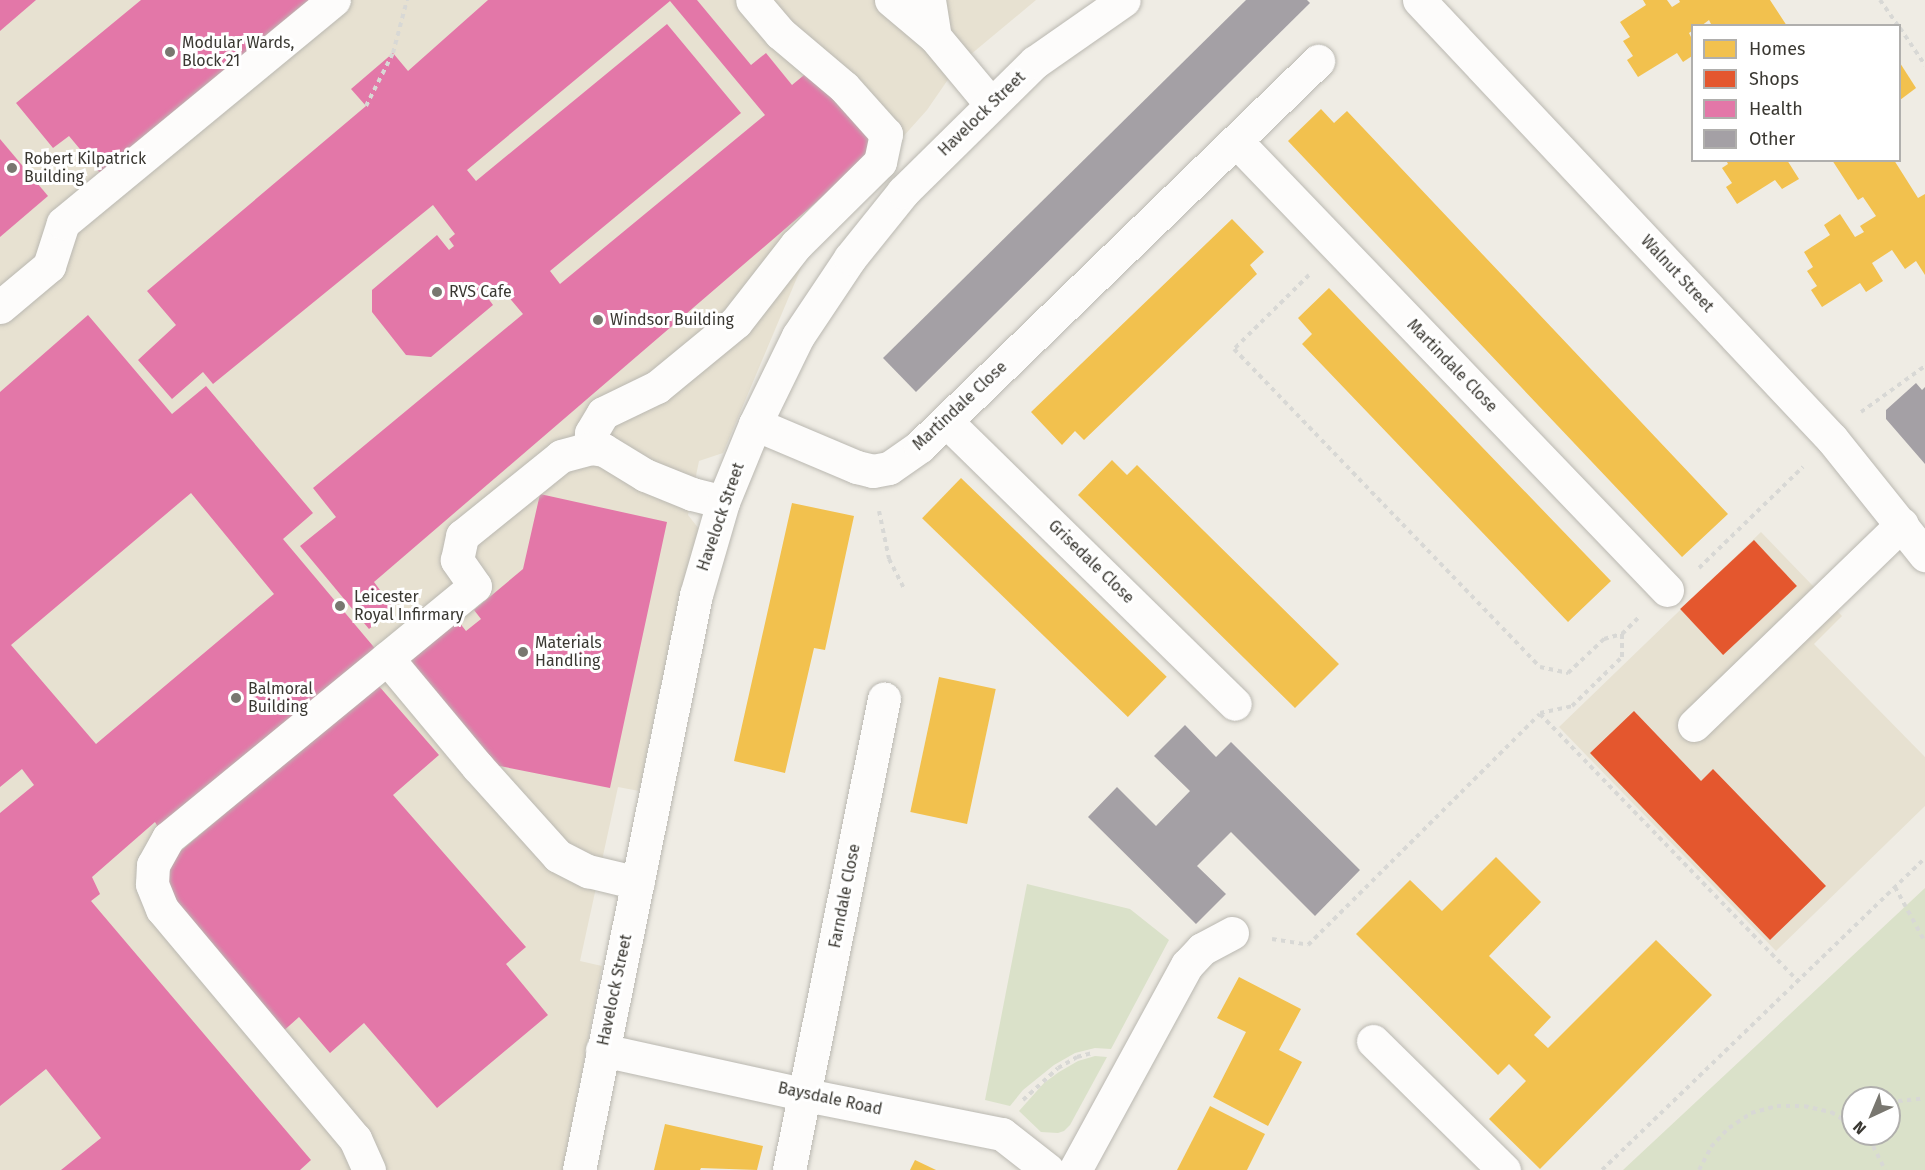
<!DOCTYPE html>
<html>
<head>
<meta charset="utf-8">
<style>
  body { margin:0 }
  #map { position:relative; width:1925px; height:1170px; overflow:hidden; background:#efece4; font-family:"Fira Sans",sans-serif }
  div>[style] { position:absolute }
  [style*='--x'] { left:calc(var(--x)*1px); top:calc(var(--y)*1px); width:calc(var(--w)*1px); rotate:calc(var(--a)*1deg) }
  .built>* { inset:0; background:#e7e1d1 }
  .green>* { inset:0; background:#dae1c9 }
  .homes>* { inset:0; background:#f2c14e; transform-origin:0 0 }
  .shops>* { inset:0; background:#e4572e; transform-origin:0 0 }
  .health>* { inset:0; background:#e377a8 }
  .building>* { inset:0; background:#a4a0a5 }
  .path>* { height:4px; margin-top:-2px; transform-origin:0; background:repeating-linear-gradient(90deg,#d8d8d5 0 4.5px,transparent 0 9px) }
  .roads { filter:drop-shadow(0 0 2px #bab8b1) drop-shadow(0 0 2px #bab8b1) }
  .minor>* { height:33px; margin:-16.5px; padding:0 16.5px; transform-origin:16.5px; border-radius:16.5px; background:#fdfcfb }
  .dots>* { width:16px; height:16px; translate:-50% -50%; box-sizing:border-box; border:3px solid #fff; border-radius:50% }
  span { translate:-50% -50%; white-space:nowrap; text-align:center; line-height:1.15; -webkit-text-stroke:6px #fff; paint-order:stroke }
  .poi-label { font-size:16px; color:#3a3832 }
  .left { translate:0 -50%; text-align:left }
  .street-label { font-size:16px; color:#3a3832 }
  .legend { position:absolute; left:1691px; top:24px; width:210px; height:138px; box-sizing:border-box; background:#fff; border:2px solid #b0afad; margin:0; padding:8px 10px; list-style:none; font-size:18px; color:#3a3832 }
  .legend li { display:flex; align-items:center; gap:12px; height:30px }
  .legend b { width:30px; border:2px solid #b0afad }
  .north { position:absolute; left:1841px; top:1086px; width:60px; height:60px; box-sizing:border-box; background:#fff; border:2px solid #b0afad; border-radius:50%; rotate:224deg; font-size:16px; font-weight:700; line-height:24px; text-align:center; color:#3a3832 }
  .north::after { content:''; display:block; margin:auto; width:21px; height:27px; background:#797770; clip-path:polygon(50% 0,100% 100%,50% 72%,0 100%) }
</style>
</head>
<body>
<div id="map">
  <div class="built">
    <i style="clip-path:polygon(0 0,1036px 0,958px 65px,927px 110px,815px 235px,723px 453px,699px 461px,688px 515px,699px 529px,661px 684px,639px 791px,618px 787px,580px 961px,602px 966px,563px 1170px,0 1170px)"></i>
    <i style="clip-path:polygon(1761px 532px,1842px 616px,1814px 644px,1925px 757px,1925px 806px,1776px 951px,1559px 727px)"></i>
  </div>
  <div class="green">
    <i style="clip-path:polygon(1027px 884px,1130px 909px,1169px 940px,1111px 1049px,1095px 1048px,1075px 1053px,1054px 1065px,1023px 1090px,1010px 1106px,985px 1100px)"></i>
    <i style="clip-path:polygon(evenodd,1925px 888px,1925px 1170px,1623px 1170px,1925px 888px,1853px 1098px,1889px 1098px,1889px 1134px,1853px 1134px,1853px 1098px)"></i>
    <i style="clip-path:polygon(1095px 1056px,1107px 1057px,1070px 1125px,1064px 1131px,1058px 1133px,1041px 1132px,1019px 1111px,1044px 1083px,1059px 1072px,1078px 1061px)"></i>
  </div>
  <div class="homes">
    <i style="clip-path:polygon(1643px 0,1667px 0,1672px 7px,1680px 2px,1679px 0,1770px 0,1787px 26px,1712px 26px,1709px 20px,1701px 26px,1692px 26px,1692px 31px,1689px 33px,1692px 39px,1692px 56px,1683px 62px,1677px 53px,1638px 77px,1627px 60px,1633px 56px,1623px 41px,1630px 37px,1620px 22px,1646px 5px)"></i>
    <i style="clip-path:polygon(1900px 63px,1916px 88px,1900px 100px)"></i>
    <i style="clip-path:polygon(1321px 109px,1334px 123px,1347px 111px,1728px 514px,1682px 557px,1288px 141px)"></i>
    <i style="clip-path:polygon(1726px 160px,1787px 160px,1799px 179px,1782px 189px,1775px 180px,1737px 204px,1726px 187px,1732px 183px,1722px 168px,1728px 164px)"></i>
    <i style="clip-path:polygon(1832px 160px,1894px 160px,1918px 198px,1925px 194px,1925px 275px,1916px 261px,1905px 269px,1892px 250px,1872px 263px,1883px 281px,1866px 292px,1860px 283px,1822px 307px,1811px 290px,1817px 286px,1807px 271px,1813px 267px,1804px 252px,1830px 235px,1824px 225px,1840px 214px,1855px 237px,1864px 232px,1860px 226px,1876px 216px,1863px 197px,1858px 200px)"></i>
    <i style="clip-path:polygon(1232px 219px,1264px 252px,1250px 265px,1257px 274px,1084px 440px,1075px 431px,1062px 445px,1031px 412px)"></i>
    <i style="clip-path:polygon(1329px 288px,1611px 581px,1568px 622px,1302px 344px,1312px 334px,1298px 318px)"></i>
    <i style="clip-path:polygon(1112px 460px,1127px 475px,1137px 465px,1339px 664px,1295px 708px,1078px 495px)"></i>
    <i style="left:961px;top:478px;width:286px;height:56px;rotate:44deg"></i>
    <i style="clip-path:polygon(792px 503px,854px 516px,825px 650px,814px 648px,785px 773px,734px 761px)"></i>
    <i style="left:939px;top:677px;width:58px;height:138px;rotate:12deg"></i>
    <i style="clip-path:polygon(1496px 857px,1541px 902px,1489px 956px,1551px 1017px,1534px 1035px,1548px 1048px,1656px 940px,1712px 995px,1540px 1169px,1489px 1119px,1526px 1081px,1509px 1064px,1498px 1075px,1356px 934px,1410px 880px,1442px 911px)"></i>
    <i style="clip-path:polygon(1239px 977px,1301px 1009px,1279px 1050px,1302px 1062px,1268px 1126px,1213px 1097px,1246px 1032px,1217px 1018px)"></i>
    <i style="clip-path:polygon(1210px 1106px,1265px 1134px,1247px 1170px,1177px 1170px)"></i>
    <i style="clip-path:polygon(665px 1124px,763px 1146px,757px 1170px,701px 1168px,700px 1170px,654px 1170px)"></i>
    <i style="clip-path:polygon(915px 1160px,936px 1170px,910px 1170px)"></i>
  </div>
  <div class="shops">
    <i style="left:1754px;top:540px;width:63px;height:101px;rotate:47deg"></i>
    <i style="clip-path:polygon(1634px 711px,1701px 781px,1713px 769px,1826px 886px,1770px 940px,1590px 753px)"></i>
  </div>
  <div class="health">
    <i style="clip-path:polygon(0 0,36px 0,0 31px)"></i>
    <i style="clip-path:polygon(141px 0,325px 0,105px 179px,69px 136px,53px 148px,16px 103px)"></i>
    <i style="clip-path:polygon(evenodd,488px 0,697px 0,751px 65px,766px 53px,792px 85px,809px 71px,878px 149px,374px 582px,394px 609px,369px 629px,300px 546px,336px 517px,313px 488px,523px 314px,501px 288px,493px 293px,487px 286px,482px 290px,493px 305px,431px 357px,406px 355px,372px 312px,372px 290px,437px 235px,449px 250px,454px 246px,449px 239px,455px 234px,433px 205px,213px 384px,203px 372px,172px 399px,138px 360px,176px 325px,147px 291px,366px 106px,351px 89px,393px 53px,408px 71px,488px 0,670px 1px,765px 115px,560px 284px,550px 271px,741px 113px,667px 24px,476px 181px,467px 170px,670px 1px)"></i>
    <i style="clip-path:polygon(0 139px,48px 196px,0 237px)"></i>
    <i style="clip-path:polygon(evenodd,88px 315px,172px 414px,206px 386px,313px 513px,283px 539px,378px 652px,161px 832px,155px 822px,92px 877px,100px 894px,91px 901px,311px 1160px,300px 1170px,61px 1170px,101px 1138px,46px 1069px,0 1106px,0 813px,34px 785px,22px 769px,0 787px,0 392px,88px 315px,191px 493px,274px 594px,96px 744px,11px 645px,191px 493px)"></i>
    <i style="clip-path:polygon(540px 494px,667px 522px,610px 788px,449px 756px,381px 672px,452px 613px,466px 631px,481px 619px,474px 610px,523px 569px)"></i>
    <i style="clip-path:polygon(378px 685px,439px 755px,393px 795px,526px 947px,506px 964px,548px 1015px,437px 1108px,364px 1023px,330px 1053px,299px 1017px,280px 1034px,169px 907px,168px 869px,177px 854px)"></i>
  </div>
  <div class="building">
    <i style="clip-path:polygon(1246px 0,1307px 0,1310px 3px,916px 392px,883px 358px)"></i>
    <i style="clip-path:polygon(1916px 383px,1922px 390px,1925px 387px,1925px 464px,1886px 419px,1886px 410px)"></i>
    <i style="clip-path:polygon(1185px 725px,1216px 757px,1231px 742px,1360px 870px,1315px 916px,1231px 832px,1197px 866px,1226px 894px,1196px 924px,1088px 817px,1117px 787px,1156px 826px,1190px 791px,1154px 756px)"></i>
  </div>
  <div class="path">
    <i style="--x:1880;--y:0;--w:32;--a:55"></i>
    <i style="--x:1900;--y:28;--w:45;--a:56"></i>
    <i style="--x:366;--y:106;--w:59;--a:-63"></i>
    <i style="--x:393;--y:53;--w:55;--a:-75.2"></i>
    <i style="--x:1309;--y:275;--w:105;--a:135.4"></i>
    <i style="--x:1234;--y:349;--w:441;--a:46.1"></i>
    <i style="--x:1540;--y:667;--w:29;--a:12"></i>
    <i style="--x:1568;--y:673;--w:50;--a:-43.4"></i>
    <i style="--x:1604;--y:639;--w:19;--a:-16"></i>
    <i style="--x:1861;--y:412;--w:79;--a:-35.7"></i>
    <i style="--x:879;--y:511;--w:49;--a:78.2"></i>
    <i style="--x:889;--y:559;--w:35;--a:63"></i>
    <i style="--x:1699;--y:568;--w:145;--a:-44.2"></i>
    <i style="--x:1540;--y:713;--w:33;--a:-12"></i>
    <i style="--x:1572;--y:706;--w:70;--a:-44.4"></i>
    <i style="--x:1622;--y:657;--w:23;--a:-90"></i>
    <i style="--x:1622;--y:634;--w:23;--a:-45"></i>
    <i style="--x:1895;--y:887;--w:63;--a:61.4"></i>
    <i style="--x:1272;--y:939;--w:36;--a:9"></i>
    <i style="--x:1308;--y:945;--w:327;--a:-44.9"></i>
    <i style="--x:1540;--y:714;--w:370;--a:46"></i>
    <i style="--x:1023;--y:1100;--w:47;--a:-42.4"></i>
    <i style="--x:1058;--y:1068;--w:22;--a:-30"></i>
    <i style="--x:1077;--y:1057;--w:16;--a:-15"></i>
    <i style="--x:1889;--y:1102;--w:36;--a:-6"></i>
    <i style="--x:1842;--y:1119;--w:14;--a:-36"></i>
    <i style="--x:1861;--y:1134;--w:17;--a:45"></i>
    <i style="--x:1873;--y:1146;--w:27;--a:63"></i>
    <i style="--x:1602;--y:1170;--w:449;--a:-44"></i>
    <i style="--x:1699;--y:1170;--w:26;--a:-62"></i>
    <i style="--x:1711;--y:1147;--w:26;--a:-47"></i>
    <i style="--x:1729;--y:1128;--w:27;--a:-34"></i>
    <i style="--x:1751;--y:1113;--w:27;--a:-15"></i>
    <i style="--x:1777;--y:1106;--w:27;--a:0"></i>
    <i style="--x:1804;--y:1106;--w:28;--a:13"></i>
    <i style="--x:1831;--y:1112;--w:26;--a:32"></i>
  </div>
  <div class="roads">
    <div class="minor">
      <i style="--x:891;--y:0;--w:57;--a:40.1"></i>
      <i style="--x:929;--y:0;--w:37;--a:81"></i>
      <i style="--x:935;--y:37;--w:86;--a:50.2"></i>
      <i style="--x:1419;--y:0;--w:603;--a:46.75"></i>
      <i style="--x:1832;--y:439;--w:149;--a:51.3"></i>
      <i style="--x:1237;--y:142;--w:621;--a:46.17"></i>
      <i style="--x:0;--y:307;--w:64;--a:-39.9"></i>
      <i style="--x:49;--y:266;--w:45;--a:-72"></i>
      <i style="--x:63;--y:223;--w:351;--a:-39.5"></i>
      <i style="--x:946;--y:421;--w:404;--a:44.4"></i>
      <i style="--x:755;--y:424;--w:111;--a:22.9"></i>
      <i style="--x:857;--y:467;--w:16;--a:14"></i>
      <i style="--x:873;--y:471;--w:16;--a:-11"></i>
      <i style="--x:889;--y:468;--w:38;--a:-35"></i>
      <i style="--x:920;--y:446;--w:554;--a:-44.05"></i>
      <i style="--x:590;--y:448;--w:15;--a:-86"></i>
      <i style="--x:591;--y:433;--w:23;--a:-59"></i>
      <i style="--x:603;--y:413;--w:60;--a:-25.7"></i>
      <i style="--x:657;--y:387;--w:102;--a:-39.4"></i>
      <i style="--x:736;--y:322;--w:98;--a:-52.1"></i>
      <i style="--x:796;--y:245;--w:118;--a:-44.7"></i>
      <i style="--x:880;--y:162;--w:29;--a:-78"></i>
      <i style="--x:886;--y:134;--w:63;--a:-131.8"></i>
      <i style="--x:844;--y:87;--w:84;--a:-139.8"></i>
      <i style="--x:780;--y:33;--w:43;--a:-130.3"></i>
      <i style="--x:387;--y:658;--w:141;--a:50.2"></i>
      <i style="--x:477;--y:766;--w:121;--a:48"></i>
      <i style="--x:558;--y:856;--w:34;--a:27"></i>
      <i style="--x:588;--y:871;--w:51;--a:13.5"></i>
      <i style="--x:1694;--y:725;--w:289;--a:-44"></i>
      <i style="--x:1373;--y:1041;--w:184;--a:44.6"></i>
      <i style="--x:602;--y:1050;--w:209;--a:12.4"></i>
      <i style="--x:806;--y:1095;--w:200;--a:11.3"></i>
      <i style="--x:1002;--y:1134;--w:58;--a:38"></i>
      <i style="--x:369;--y:1170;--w:34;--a:-114"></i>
      <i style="--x:355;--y:1139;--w:300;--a:-130"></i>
      <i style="--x:162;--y:909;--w:27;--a:-112"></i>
      <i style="--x:152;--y:884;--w:19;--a:-87"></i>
      <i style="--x:153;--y:865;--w:31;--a:-61"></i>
      <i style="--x:168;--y:838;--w:397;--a:-39.4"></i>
      <i style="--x:475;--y:586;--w:32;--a:-125"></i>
      <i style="--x:457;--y:560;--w:25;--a:-78"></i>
      <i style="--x:462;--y:536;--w:127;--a:-38.9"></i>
      <i style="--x:561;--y:456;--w:30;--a:-15"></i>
      <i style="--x:590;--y:448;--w:14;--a:8"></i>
      <i style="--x:604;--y:450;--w:48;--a:31.4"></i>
      <i style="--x:645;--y:475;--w:51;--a:22"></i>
      <i style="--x:692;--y:494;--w:32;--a:14"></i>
      <i style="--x:579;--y:1170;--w:587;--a:-78.5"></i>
      <i style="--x:696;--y:595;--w:97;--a:-73.8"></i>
      <i style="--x:723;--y:502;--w:84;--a:-67.7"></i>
      <i style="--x:755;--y:424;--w:98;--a:-64"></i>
      <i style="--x:798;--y:336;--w:94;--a:-56.3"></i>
      <i style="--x:850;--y:258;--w:85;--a:-51.2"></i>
      <i style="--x:903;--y:192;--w:185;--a:-44.6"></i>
      <i style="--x:1035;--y:62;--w:108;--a:-34.9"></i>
      <i style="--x:789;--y:1170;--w:481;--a:-78.6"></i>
      <i style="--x:1075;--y:1170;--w:234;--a:-61.4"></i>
      <i style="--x:1187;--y:965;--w:22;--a:-47"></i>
      <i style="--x:1202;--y:949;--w:34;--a:-28"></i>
    </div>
  </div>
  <div class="dots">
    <i style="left:170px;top:52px;background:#797770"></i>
    <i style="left:12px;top:168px;background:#797770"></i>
    <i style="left:437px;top:292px;background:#797770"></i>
    <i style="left:598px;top:320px;background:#797770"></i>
    <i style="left:340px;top:606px;background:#797770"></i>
    <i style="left:523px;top:652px;background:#797770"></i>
    <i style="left:236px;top:698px;background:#797770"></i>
  </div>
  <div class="poi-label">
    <span class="left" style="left:182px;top:52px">Modular Wards,<br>Block 21</span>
    <span class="left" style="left:24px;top:168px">Robert Kilpatrick<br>Building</span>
    <span class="left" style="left:449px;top:292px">RVS Cafe</span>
    <span class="left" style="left:610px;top:320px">Windsor Building</span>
    <span class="left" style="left:354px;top:606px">Leicester<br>Royal Infirmary</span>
    <span class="left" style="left:535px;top:652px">Materials<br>Handling</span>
    <span class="left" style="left:248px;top:698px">Balmoral<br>Building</span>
  </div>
  <div class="street-label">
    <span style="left:982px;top:114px;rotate:-44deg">Havelock Street</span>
    <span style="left:1677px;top:274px;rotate:47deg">Walnut Street</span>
    <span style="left:1452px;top:366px;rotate:46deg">Martindale Close</span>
    <span style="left:960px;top:406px;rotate:-43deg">Martindale Close</span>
    <span style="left:721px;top:517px;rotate:-71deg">Havelock Street</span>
    <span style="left:1091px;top:562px;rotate:44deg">Grisedale Close</span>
    <span style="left:845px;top:896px;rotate:-79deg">Farndale Close</span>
    <span style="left:615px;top:990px;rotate:-78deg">Havelock Street</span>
    <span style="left:830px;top:1099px;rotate:12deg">Baysdale Road</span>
  </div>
  <ul class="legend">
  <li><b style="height:16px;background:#f2c14e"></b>Homes</li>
  <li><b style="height:16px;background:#e4572e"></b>Shops</li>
  <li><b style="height:16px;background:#e377a8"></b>Health</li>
  <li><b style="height:16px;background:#a4a0a5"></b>Other</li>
  </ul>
  <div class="north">N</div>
</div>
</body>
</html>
